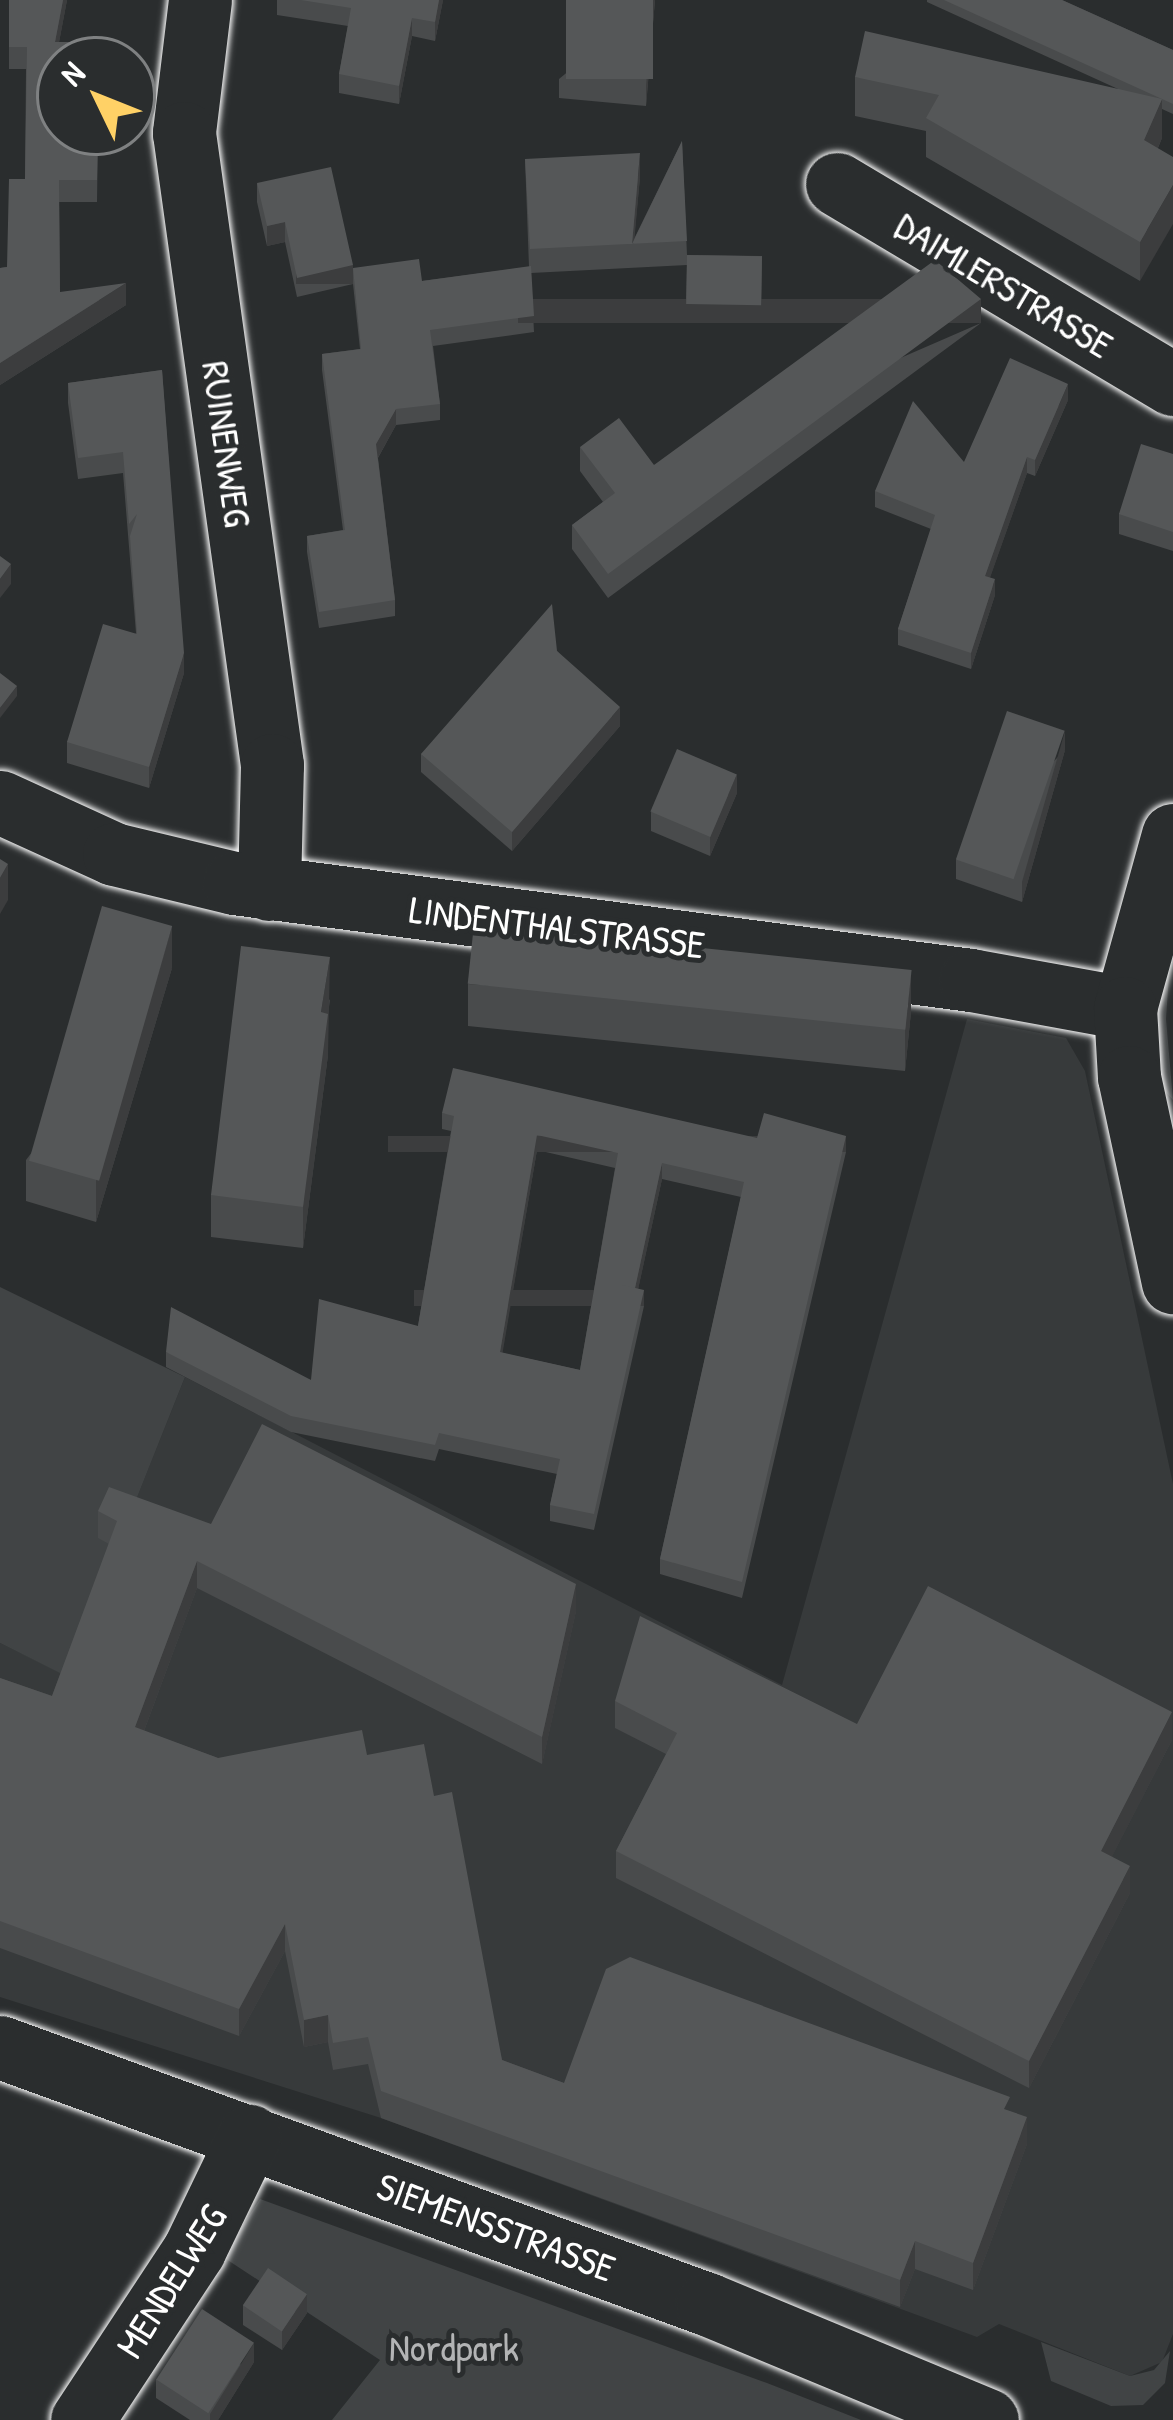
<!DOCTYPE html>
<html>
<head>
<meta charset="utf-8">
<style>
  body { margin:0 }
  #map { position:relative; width:1173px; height:2420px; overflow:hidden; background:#2a2d2e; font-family:"Patrick Hand",sans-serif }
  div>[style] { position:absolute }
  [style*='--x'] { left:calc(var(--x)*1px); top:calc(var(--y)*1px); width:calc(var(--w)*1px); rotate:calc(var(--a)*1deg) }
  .built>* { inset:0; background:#373a3b }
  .green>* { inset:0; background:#414445 }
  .roads { filter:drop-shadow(0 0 3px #fff) drop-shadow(0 0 3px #fff) }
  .minor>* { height:63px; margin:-31.5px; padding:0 31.5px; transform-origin:31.5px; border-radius:31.5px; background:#2a2d2e }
  .wall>* { inset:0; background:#494b4c }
  .shaded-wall>* { inset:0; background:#3c3d3e; transform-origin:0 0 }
  .building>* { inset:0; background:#555758; transform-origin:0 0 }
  span { translate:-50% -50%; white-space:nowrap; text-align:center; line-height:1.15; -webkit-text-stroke:10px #2a2d2e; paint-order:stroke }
  .street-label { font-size:39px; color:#fff }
  .park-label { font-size:39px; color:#b3b4b5 }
  .north { position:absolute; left:36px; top:36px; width:120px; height:120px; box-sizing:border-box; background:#2a2d2e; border:3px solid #7f8182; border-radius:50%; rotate:313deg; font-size:33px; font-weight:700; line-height:48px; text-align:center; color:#fff }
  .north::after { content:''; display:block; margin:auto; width:42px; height:54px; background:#ffd166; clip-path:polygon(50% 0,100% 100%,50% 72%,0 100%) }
</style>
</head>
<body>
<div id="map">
  <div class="built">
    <i style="clip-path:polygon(967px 1019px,1066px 1038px,1085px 1071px,1173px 1484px,1173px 2334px,1162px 2362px,1130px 2376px,999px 2324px,977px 2337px,381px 2118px,0 1997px,0 1643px,66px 1675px,185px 1377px,782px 1685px)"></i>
  </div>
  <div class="green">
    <i style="clip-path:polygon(1173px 916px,1166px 1019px,1173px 1100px,1157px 1082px,1152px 1017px)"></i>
    <i style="clip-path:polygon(0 1287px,185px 1377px,66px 1676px,0 1643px)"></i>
    <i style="clip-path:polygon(260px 2199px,767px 2383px,861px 2420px,332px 2420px,380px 2360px,223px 2257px)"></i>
    <i style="clip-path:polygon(1041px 2342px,1130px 2376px,1154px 2370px,1170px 2351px,1165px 2383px,1143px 2405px,1111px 2406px,1051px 2381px)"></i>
  </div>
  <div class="roads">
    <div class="minor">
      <i style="--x:200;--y:0;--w:134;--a:96.9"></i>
      <i style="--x:184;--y:133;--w:638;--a:82.07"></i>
      <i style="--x:272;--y:765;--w:124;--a:91.4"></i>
      <i style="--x:837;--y:184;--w:391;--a:30.8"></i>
      <i style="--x:0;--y:802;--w:125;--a:24.5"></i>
      <i style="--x:114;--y:854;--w:123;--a:13.6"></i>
      <i style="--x:234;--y:883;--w:743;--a:7.5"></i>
      <i style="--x:971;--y:980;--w:157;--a:10.3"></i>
      <i style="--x:1173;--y:835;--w:180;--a:105.5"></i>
      <i style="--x:1125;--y:1008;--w:69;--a:86.7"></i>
      <i style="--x:1129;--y:1077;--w:210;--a:77.9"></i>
      <i style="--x:0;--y:2047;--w:752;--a:19.98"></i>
      <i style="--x:707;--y:2304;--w:303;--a:22.5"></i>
      <i style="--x:82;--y:2420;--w:204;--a:-56.6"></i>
      <i style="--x:194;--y:2250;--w:127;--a:-64.2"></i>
    </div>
  </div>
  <div class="wall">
    <i style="clip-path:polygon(9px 0,67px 0,59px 42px,98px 132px,97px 202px,59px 202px,60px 292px,126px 305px,0 385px,0 268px,7px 267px,25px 179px,26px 69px,9px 69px)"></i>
    <i style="clip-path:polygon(277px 0,443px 0,435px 41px,412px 36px,399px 104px,339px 93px,339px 74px,348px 26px,277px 15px)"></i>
    <i style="clip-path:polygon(655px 0,646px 106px,559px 98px,559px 79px)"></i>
    <i style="clip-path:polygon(927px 0,1062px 0,1173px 50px,1173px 114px,1162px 109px,1162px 138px,1158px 148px,1140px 281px,926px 157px,926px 131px,855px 116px,855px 77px,1118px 89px,927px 2px)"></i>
    <i style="clip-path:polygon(682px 141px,687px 255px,762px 256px,761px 315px,686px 314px,687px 265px,531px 273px,534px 332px,433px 346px,440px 404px,440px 420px,396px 425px,378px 458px,395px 600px,395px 616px,319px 628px,307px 552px,307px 536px,343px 530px,322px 370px,322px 354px,360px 349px,353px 284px,297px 297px,285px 242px,267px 246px,257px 202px,257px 183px,353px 268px,422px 281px,529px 267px,525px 159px,640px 177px,634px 239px)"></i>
    <i style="clip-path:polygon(981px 323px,608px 598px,572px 549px,572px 525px,603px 502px,580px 471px,580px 447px,654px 465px)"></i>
    <i style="clip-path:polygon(162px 370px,184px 673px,149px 788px,67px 763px,67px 742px,136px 633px,123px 473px,78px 479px,68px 403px,68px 383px)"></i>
    <i style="clip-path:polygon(1068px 400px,1035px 476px,1027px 473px,990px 577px,995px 595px,971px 669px,898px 645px,898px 629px,931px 529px,875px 507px,875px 491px,964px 462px)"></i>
    <i style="clip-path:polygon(1173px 454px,1173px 551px,1119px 534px,1119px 514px)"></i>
    <i style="clip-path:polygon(557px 651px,620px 726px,512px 851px,421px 772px,421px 754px)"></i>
    <i style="clip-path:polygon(1065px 750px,1022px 902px,956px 879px,956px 860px)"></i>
    <i style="clip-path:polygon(737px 793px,710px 856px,651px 831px,651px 812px)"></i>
    <i style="clip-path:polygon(172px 968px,96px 1222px,26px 1201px,26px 1160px)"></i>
    <i style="clip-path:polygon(468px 984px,911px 1012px,905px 1071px,468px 1026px)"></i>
    <i style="clip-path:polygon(330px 999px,328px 1015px,328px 1055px,303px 1248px,211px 1237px,211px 1195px)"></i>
    <i style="clip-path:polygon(evenodd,442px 1113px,757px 1138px,846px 1152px,742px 1598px,660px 1574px,660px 1559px,741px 1197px,662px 1179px,638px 1289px,644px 1306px,594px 1530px,550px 1521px,550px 1505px,557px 1474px,439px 1449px,435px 1461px,291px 1432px,166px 1367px,166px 1352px,311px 1380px,418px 1326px,451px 1131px,442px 1129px,442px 1113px,537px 1150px,615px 1168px,580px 1370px,502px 1353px,537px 1150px)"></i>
    <i style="clip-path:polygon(98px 1511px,211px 1524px,576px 1611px,542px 1764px,197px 1588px,144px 1731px,218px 1758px,367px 1755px,434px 1796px,502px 2060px,564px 2083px,1010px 2111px,1027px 2144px,973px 2290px,915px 2269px,900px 2307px,381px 2118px,368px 2064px,333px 2070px,328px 2042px,304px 2047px,285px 1951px,239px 2036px,0 1948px,0 1678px,52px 1696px,109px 1544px,98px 1538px)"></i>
    <i style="clip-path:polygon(615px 1701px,857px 1724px,1172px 1740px,1112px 1856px,1130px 1893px,1029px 2088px,616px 1878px,616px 1851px,666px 1754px,615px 1728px)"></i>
    <i style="clip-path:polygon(243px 2305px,307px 2313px,282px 2350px,243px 2325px)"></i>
    <i style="clip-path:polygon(254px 2362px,218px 2420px,190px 2420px,156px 2398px,156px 2379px)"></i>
  </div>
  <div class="shaded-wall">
    <i style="clip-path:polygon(63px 0,67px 0,55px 64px,55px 42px)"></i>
    <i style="clip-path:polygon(439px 0,443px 0,435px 41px,435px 22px)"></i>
    <i style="clip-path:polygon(653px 0,655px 0,646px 106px,646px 86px)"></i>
    <i style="clip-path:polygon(412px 18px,412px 36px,399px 104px,399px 86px)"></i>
    <i style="clip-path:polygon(1162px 99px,1162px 138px,1144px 179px,1144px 140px)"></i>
    <i style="clip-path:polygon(640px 153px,640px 177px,634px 244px,632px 244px)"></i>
    <i style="clip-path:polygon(1173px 185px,1173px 224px,1140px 281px,1140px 242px)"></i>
    <i style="clip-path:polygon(285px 222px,285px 242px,267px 246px,267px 226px)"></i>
    <i style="left:353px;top:265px;width:19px;height:57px;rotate:90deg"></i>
    <i style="clip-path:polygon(126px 283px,126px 305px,0 385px,0 363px)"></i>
    <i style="left:981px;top:299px;width:24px;height:463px;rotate:90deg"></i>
    <i style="clip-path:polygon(1068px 384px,1068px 400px,1035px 476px,1035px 460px)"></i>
    <i style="clip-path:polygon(396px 409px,396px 425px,376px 461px,376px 444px)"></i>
    <i style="clip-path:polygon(1027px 457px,1027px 473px,985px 592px,985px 576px)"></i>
    <i style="clip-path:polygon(11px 564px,11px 584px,0 598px,0 579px)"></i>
    <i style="clip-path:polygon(995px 579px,995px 595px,971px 669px,971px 653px)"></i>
    <i style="clip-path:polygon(184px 653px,184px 673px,149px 788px,149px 767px)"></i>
    <i style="clip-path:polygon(17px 686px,17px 696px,0 718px,0 708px)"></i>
    <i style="clip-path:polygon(620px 707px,620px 726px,512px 851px,512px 832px)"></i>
    <i style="clip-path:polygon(1065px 731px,1065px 750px,1022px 902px,1022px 882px)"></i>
    <i style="clip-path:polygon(737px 774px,737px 793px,710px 856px,710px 837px)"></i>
    <i style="clip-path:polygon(8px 864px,8px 900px,0 914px,0 878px)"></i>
    <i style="clip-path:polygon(172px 926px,172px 968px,96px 1222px,96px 1181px)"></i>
    <i style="clip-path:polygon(330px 957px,328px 1055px,303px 1248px,303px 1207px,321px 1012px)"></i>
    <i style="clip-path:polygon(911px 971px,911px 1012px,905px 1071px,905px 1030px)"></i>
    <i style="clip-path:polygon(537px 1135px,537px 1150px,500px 1368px,500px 1352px)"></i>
    <i style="left:846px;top:1136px;width:16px;height:458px;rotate:90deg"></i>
    <i style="clip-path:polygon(662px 1163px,662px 1179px,635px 1304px,635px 1288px)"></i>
    <i style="left:644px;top:1290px;width:16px;height:230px;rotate:90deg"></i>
    <i style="clip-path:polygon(197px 1561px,197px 1588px,135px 1755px,135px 1727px)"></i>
    <i style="clip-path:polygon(576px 1584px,576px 1611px,542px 1764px,542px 1737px)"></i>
    <i style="clip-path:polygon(1172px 1712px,1172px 1740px,1101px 1878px,1101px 1851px)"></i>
    <i style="clip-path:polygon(1130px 1866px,1130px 1893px,1029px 2088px,1029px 2061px)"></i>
    <i style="clip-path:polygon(285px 1924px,285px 1951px,239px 2036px,239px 2009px)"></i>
    <i style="clip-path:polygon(328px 2015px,328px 2042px,304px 2047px,304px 2020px)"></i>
    <i style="clip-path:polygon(1027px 2117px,1027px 2144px,973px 2290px,973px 2263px)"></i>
    <i style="clip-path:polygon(915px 2241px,915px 2269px,900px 2307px,900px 2280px)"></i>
    <i style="clip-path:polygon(307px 2294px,307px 2313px,282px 2350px,282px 2331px)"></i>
    <i style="clip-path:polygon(254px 2343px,254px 2362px,218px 2420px,210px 2420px,210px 2414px)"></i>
  </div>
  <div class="building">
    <i style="clip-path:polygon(9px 0,63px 0,55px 42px,99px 42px,99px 60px,60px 60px,60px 132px,98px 132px,97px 180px,50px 180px,59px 180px,60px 292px,126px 283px,0 363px,0 268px,7px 267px,9px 179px,25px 179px,27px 47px,9px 47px)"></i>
    <i style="clip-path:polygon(301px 0,439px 0,435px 22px,412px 18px,399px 86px,339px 74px,351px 8px)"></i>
    <i style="left:566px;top:0;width:87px;height:79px"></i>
    <i style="clip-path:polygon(944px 0,1062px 0,1173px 50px,1173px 104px)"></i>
    <i style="clip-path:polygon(865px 31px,1162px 99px,1144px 140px,1173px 157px,1173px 185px,1140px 242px,926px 118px,939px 95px,855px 77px)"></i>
    <i style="clip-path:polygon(682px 141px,687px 241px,530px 249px,525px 159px,640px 153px,632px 244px)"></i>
    <i style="clip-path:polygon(331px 167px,353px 265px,297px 278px,285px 222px,267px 226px,257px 183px)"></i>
    <i style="left:687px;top:255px;width:75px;height:49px;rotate:1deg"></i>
    <i style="clip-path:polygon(419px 259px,422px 281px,531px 266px,534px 316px,430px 330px,440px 404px,396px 409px,376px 444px,395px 600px,319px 612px,307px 536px,345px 530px,322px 354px,361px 349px,353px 268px)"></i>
    <i style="clip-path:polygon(935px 260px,981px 299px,608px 574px,572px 525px,615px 493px,580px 447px,619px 418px,654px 465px)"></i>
    <i style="clip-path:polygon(1010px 358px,1068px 384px,1035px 460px,1027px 457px,985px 576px,995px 579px,971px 653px,898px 629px,935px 515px,875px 491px,913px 401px,964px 462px)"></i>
    <i style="clip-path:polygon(162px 370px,184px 653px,149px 767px,67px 742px,103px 624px,137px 634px,130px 536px,137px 514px,129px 524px,123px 452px,78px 458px,68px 383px)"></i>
    <i style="clip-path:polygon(1141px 444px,1173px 454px,1173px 532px,1119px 514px)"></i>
    <i style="clip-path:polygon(0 556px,11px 564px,0 579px)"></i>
    <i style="clip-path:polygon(552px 604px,557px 651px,620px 707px,512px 832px,421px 754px)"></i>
    <i style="clip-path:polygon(0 673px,17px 686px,0 708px)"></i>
    <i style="left:1007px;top:711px;width:61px;height:157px;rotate:19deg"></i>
    <i style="left:677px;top:749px;width:65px;height:68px;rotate:23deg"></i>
    <i style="clip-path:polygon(0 859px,8px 864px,0 878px)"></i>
    <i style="left:102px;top:906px;width:73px;height:265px;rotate:16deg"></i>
    <i style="left:474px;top:924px;width:440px;height:60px;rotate:6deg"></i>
    <i style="clip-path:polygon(241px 946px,330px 957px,321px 1012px,328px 1014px,303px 1207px,211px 1195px)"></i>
    <i style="clip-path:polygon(evenodd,453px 1068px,757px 1138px,764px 1113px,846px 1136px,742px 1582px,660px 1559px,744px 1182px,662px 1163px,635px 1288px,609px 1282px,644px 1290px,594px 1514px,550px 1505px,560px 1459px,439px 1433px,435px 1445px,291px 1416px,166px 1352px,171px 1307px,311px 1380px,319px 1299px,418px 1326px,454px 1116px,442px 1113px,453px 1068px,537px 1135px,618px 1153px,580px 1370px,500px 1352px,537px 1135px)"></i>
    <i style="clip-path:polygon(262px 1424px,576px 1584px,542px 1737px,197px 1561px,135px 1727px,218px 1758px,362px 1730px,367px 1755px,424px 1744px,434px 1796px,452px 1792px,502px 2060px,564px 2083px,606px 1969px,630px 1957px,1010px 2097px,1004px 2109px,1027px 2117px,973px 2263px,915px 2241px,900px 2280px,381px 2091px,368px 2037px,333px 2043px,328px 2015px,304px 2020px,285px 1924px,239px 2009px,0 1921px,0 1678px,52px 1696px,117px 1521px,98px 1511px,109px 1487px,211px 1524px)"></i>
    <i style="clip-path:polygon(928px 1586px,1172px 1712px,1101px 1851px,1130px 1866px,1029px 2061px,616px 1851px,677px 1733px,615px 1701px,640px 1616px,857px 1724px)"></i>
    <i style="left:268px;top:2268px;width:47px;height:45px;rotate:34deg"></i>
    <i style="left:202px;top:2309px;width:62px;height:84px;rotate:33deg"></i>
  </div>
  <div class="street-label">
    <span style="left:1004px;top:285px;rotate:31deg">DAIMLERSTRASSE</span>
    <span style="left:227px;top:444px;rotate:82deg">RUINENWEG</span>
    <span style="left:557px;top:927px;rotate:7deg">LINDENTHALSTRASSE</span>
    <span style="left:496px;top:2227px;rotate:20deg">SIEMENSSTRASSE</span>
    <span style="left:171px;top:2281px;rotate:-58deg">MENDELWEG</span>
  </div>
  <div class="park-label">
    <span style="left:454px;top:2347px">Nordpark</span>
  </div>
  <div class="north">N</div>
</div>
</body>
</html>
